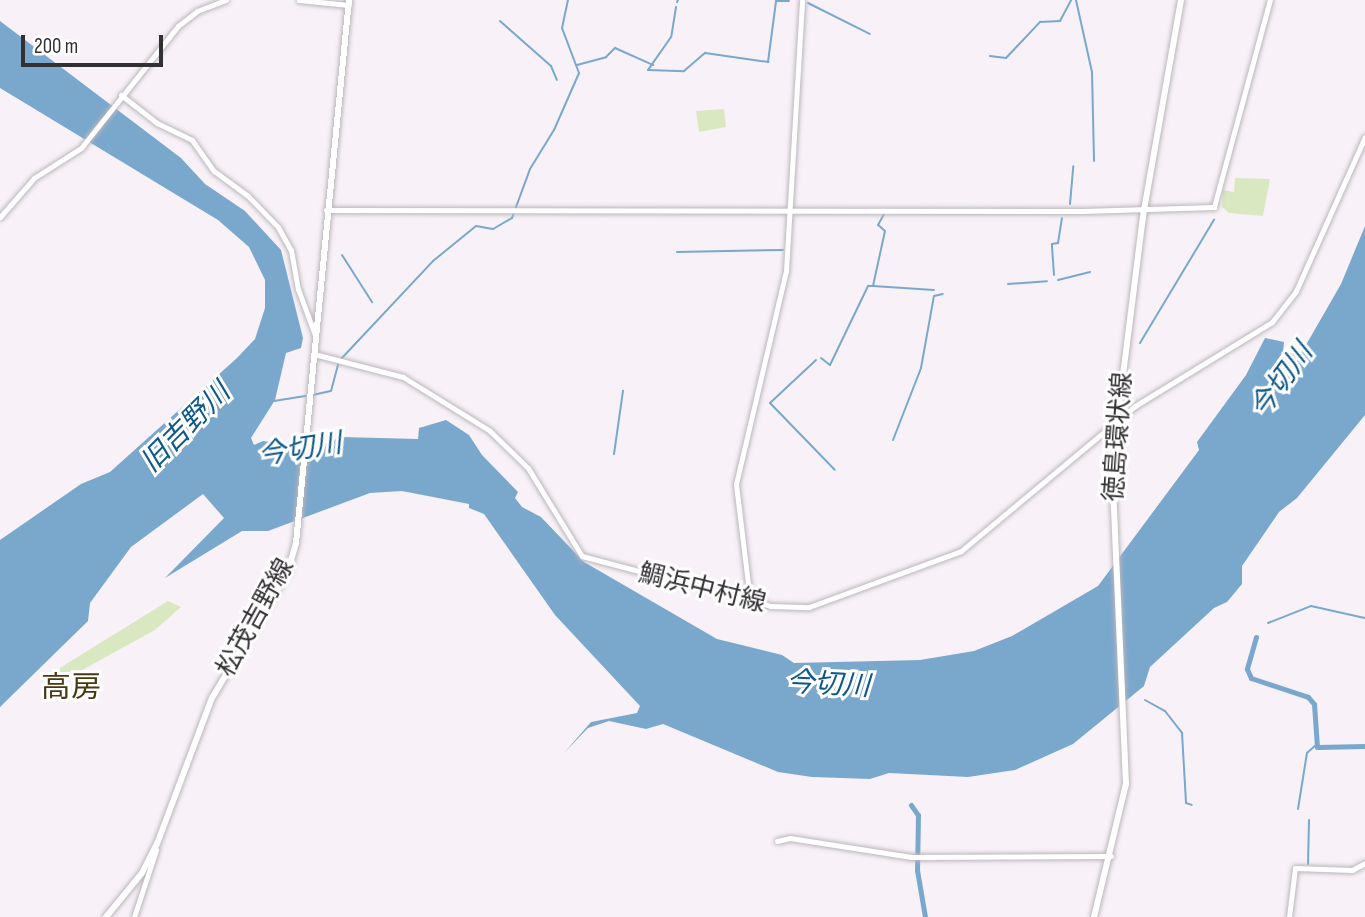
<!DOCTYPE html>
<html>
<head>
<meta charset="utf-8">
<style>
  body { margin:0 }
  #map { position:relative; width:1365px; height:917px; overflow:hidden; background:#f8f2f8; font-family:"Sofia Sans Condensed","Noto Sans JP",sans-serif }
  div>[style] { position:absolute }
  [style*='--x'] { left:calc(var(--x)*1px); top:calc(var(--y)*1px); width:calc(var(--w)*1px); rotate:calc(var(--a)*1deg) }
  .green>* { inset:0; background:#d9e8c1 }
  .water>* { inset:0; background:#7aa8cd }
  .stream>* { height:2px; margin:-1px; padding:0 1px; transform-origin:1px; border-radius:1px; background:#7aa8cd }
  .canal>* { height:5px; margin:-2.5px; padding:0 2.5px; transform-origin:2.5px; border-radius:2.5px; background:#7aa8cd }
  .roads { filter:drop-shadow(0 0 2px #bbb6bb) drop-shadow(0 0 2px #bbb6bb) }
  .secondary>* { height:5px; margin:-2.5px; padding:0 2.5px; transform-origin:2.5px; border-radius:2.5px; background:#fff }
  .primary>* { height:6px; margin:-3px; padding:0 3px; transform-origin:3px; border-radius:3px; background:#fff }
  span { translate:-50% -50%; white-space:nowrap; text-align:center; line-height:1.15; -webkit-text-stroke:6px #fff; paint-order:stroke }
  .street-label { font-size:26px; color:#333033 }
  .water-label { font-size:28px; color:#0d5888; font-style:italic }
  .quarter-label { font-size:30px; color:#493911 }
  .scale { position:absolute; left:21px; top:35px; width:142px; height:32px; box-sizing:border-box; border:4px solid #333033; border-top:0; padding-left:9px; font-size:21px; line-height:24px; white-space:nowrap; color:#333033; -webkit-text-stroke:5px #fff; paint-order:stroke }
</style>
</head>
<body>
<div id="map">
  <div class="green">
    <i style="clip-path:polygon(724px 109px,726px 127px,699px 132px,696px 111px)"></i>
    <i style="clip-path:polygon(1235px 178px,1270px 179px,1263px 216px,1229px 213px,1222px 207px,1223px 190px,1234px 192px)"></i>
    <i style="clip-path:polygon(168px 601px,181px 607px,155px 630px,64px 680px,55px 671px)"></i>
  </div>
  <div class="water">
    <i style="clip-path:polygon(0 21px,181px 158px,205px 184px,245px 211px,281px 250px,303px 338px,301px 348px,286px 353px,275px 400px,251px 438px,254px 445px,263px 441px,315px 448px,341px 437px,418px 439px,419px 428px,446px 420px,469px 435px,482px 455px,518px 492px,515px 498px,522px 507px,541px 517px,584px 562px,717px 639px,782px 655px,794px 663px,920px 660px,974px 651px,1012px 636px,1098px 586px,1199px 450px,1197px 442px,1246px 375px,1265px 338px,1284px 342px,1283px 353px,1296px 353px,1295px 364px,1341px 284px,1365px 226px,1365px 415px,1297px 498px,1279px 512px,1242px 566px,1242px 584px,1227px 602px,1214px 608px,1150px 667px,1144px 686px,1073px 744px,1015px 770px,968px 777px,889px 773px,870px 779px,812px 777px,778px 772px,663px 724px,646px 729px,609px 721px,588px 728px,564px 753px,591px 722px,637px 713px,640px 706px,555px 615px,484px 514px,469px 508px,469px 504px,402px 491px,370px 493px,268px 531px,242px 531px,165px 578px,224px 518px,203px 494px,131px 547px,90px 603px,88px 621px,0 707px,0 540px,81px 484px,110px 472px,237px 358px,255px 339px,265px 308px,265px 280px,249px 247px,218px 220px,0 88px)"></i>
  </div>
  <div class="stream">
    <i style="--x:1076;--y:0;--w:74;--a:77.5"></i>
    <i style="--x:1092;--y:72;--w:89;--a:88.7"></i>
    <i style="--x:677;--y:2;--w:2;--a:-63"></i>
    <i style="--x:808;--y:3;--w:69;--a:26.6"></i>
    <i style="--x:676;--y:7;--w:30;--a:99"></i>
    <i style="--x:671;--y:37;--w:40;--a:124.9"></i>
    <i style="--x:648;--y:70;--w:36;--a:2"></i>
    <i style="--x:684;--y:71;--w:28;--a:-41"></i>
    <i style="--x:705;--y:53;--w:64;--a:8.1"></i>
    <i style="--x:768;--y:62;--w:62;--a:-82.5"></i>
    <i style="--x:776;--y:1;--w:13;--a:0"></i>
    <i style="--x:500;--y:21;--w:68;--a:41.4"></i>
    <i style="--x:551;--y:66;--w:15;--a:67"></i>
    <i style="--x:990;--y:56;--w:16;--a:7"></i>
    <i style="--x:1006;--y:58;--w:50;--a:-46.6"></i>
    <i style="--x:1040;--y:22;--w:20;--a:-3"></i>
    <i style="--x:1060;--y:21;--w:24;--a:-62"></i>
    <i style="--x:577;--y:65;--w:30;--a:-15"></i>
    <i style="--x:606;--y:57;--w:13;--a:-45"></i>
    <i style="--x:615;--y:48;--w:42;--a:24.1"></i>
    <i style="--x:1070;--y:204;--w:38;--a:-85"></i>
    <i style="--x:677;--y:252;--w:106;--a:-1.1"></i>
    <i style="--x:342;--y:255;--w:56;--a:57.4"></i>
    <i style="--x:1054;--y:275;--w:31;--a:-94"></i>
    <i style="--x:1052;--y:244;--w:6;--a:-9"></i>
    <i style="--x:1058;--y:243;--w:25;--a:-81"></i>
    <i style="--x:1058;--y:280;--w:33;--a:-14"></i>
    <i style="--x:1008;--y:284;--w:39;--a:-4"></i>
    <i style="--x:873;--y:286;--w:61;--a:3.8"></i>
    <i style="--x:1140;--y:343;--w:144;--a:-59"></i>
    <i style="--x:821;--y:358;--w:11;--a:38"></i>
    <i style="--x:830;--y:365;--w:88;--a:-64.3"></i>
    <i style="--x:868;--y:286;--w:5;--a:0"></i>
    <i style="--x:873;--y:286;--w:56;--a:-77.7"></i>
    <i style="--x:885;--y:231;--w:9;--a:-139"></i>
    <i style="--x:878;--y:225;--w:13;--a:-61"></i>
    <i style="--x:341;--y:359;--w:134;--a:-46.8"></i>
    <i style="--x:433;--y:261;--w:55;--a:-39.1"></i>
    <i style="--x:476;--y:226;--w:17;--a:10"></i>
    <i style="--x:493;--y:229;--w:22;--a:-30"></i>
    <i style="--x:512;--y:218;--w:52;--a:-69.8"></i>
    <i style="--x:530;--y:169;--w:46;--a:-58.4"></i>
    <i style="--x:554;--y:130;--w:62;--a:-66.3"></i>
    <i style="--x:579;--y:73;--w:48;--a:-110.7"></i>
    <i style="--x:562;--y:28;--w:29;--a:-78"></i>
    <i style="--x:816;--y:360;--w:63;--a:136.9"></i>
    <i style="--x:770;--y:403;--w:93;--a:45.9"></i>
    <i style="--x:313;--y:395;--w:18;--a:-13"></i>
    <i style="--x:331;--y:391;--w:28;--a:-75"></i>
    <i style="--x:274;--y:401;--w:33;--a:-9"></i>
    <i style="--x:893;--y:440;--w:77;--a:-68.7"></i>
    <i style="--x:921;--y:368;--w:73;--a:-79.8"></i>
    <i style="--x:934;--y:296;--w:9;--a:-13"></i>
    <i style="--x:614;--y:454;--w:64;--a:-81.9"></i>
    <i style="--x:1268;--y:623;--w:46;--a:-21.6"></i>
    <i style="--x:1311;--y:606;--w:55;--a:12.5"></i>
    <i style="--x:1145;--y:700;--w:23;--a:29"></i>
    <i style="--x:1165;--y:711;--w:28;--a:52"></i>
    <i style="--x:1182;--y:733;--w:70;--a:86.7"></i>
    <i style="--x:1186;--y:803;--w:6;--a:18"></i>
    <i style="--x:1298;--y:809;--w:57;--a:-80.9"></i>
    <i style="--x:1307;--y:753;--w:12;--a:-42"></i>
    <i style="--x:1308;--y:864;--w:44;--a:-88.7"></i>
  </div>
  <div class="canal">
    <i style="--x:1256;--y:637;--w:33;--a:106"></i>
    <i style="--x:1247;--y:669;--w:10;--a:66"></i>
    <i style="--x:1251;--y:678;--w:60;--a:18.4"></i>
    <i style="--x:1308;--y:697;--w:9;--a:49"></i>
    <i style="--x:1314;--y:704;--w:43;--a:86"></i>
    <i style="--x:1317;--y:747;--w:48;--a:-1.2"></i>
    <i style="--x:911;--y:805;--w:12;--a:55"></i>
    <i style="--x:918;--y:815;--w:55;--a:91"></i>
    <i style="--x:917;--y:870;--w:48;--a:80.3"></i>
  </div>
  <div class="roads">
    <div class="secondary">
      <i style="--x:299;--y:0;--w:50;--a:5.7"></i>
      <i style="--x:121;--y:95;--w:46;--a:37.9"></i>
      <i style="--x:157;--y:123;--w:39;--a:26"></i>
      <i style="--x:192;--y:140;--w:38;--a:55"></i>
      <i style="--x:214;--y:171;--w:42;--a:36.3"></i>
      <i style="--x:248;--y:196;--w:43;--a:45.9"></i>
      <i style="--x:278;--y:227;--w:26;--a:61"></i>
      <i style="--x:291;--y:250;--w:40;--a:80"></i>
      <i style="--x:298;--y:289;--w:49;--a:69.7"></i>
      <i style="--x:326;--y:210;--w:757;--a:0.08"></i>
      <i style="--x:1083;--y:211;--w:131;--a:-1.7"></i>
      <i style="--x:1214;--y:207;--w:214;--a:-74.9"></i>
      <i style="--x:0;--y:217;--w:52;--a:-48.9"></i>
      <i style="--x:34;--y:178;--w:56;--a:-32.6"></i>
      <i style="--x:81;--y:148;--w:156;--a:-51.5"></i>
      <i style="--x:178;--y:26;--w:24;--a:-38"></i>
      <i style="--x:197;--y:11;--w:31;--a:-21"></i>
      <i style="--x:314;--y:354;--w:92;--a:14.5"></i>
      <i style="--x:403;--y:377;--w:102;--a:31.8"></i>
      <i style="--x:490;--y:431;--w:53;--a:44.2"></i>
      <i style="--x:528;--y:468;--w:103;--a:58.5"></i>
      <i style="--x:582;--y:556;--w:196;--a:14.8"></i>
      <i style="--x:771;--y:606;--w:38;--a:2"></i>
      <i style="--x:809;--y:607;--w:162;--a:-20.2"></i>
      <i style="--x:961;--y:551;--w:226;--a:-39.8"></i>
      <i style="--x:1135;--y:406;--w:161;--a:-31.5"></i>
      <i style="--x:1272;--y:322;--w:39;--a:-52"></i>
      <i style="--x:1296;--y:291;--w:169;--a:-65.9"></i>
      <i style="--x:750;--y:600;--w:117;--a:-96.9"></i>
      <i style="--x:736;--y:484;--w:219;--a:-76.8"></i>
      <i style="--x:786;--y:271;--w:271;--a:-86.6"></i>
      <i style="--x:777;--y:841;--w:13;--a:-13"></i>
      <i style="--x:790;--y:838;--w:123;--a:8.9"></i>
      <i style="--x:912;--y:857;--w:199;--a:-0.3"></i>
      <i style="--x:134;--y:917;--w:71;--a:-71.8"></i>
      <i style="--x:1289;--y:917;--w:49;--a:-83"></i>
      <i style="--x:1295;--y:868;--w:57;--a:2"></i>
      <i style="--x:1352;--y:870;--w:15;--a:-28"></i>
    </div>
    <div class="primary">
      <i style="--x:106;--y:917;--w:57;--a:-50.7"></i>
      <i style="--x:142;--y:873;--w:33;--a:-63"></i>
      <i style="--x:157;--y:844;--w:156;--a:-69.4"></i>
      <i style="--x:212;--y:698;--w:148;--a:-59.1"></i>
      <i style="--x:288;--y:571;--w:29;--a:-74"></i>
      <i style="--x:296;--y:543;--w:546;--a:-84.43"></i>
      <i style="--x:1094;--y:917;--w:137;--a:-76.5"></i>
      <i style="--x:1126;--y:784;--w:322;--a:-92.5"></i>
      <i style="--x:1112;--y:462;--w:254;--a:-82.8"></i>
      <i style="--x:1144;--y:210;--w:213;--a:-80"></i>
    </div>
  </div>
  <div class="street-label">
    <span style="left:1119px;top:437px;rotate:-86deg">徳島環状線</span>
    <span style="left:702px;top:589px;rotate:14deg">鯛浜中村線</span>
    <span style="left:256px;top:618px;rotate:-61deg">松茂吉野線</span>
  </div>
  <div class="water-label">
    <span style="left:1282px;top:381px;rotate:-54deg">今切川</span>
    <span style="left:186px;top:428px;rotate:-45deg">旧吉野川</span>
    <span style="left:300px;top:450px;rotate:-9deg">今切川</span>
    <span style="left:828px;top:685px;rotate:3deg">今切川</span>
  </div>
  <div class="quarter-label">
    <span style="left:71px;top:688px">高房</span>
  </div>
  <div class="scale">200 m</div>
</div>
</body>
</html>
